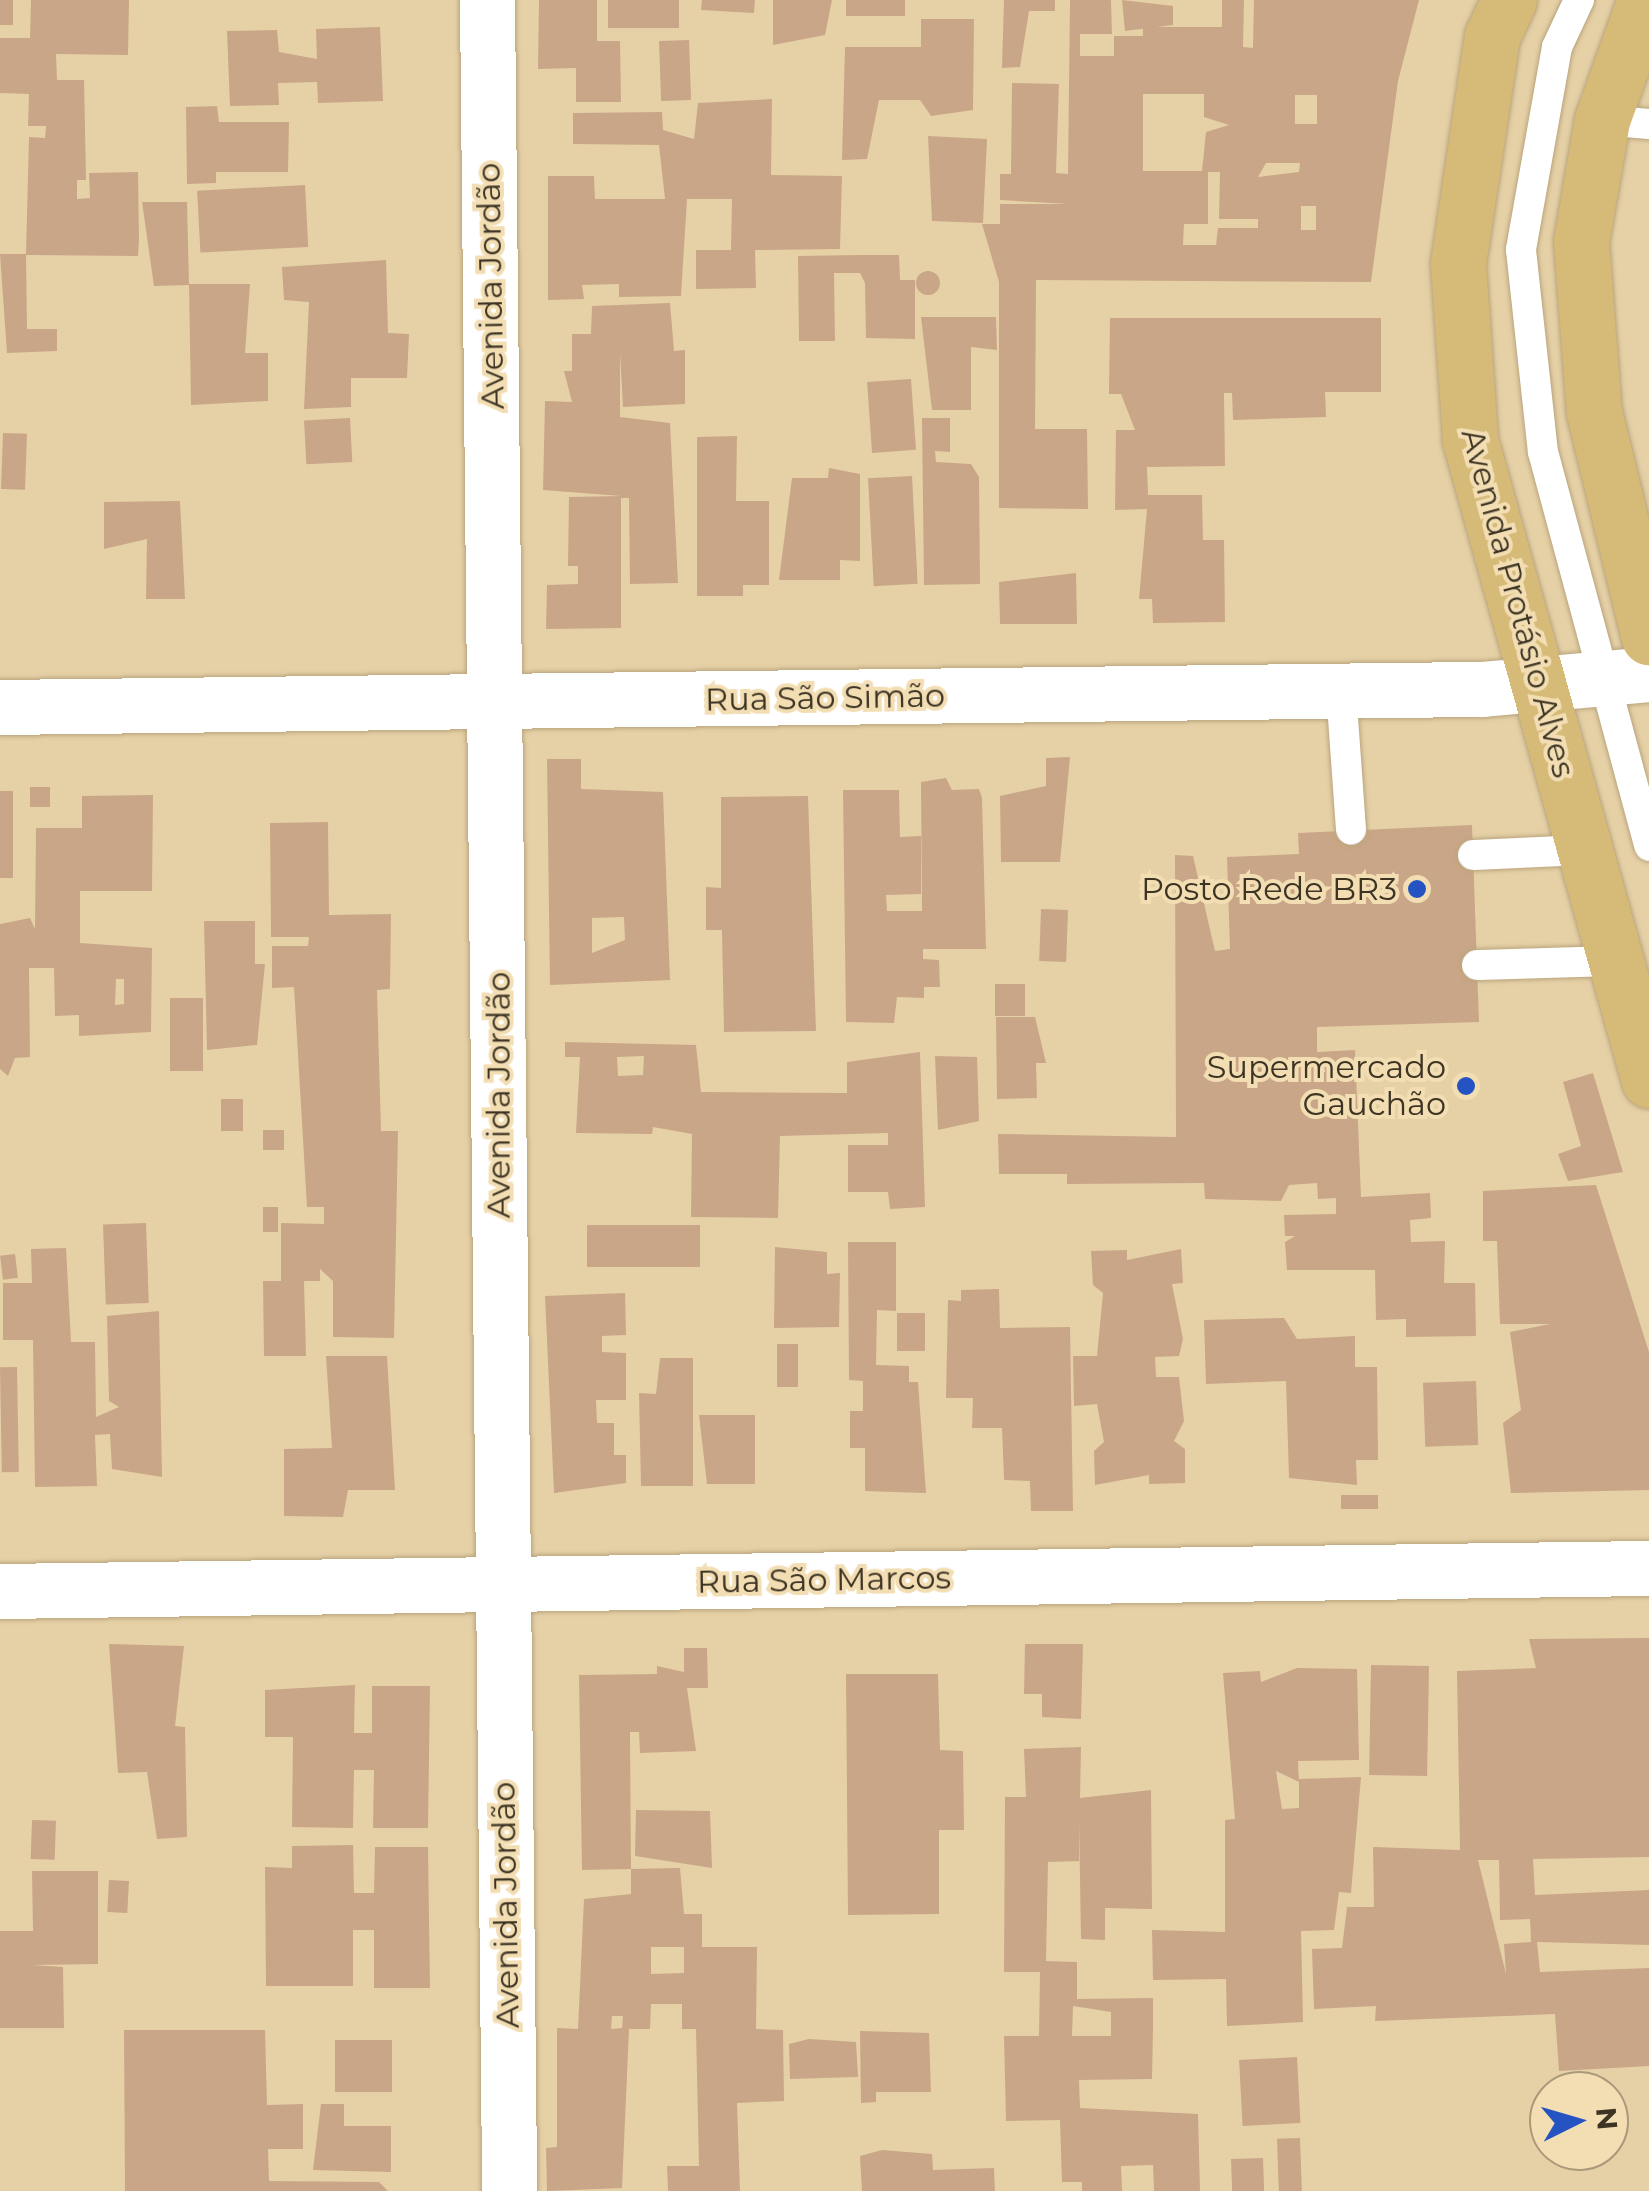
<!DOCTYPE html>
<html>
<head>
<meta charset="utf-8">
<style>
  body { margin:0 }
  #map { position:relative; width:1649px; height:2191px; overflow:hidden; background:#e6d1a7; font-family:Montserrat,sans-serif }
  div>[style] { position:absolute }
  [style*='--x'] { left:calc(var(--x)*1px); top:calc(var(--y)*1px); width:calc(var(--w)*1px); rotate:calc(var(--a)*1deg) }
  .building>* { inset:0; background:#c9a687; transform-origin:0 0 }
  .round { border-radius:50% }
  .roads { filter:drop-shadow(0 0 2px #b9a47c) drop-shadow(0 0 2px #b9a47c) }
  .service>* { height:30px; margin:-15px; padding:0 15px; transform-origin:15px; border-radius:15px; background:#fff }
  .minor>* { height:55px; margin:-27.5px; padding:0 27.5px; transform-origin:27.5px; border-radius:27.5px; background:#fff }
  .tertiary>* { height:55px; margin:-27.5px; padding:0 27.5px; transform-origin:27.5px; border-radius:27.5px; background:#fff }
  .primary>* { height:55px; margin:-27.5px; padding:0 27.5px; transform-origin:27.5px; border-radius:27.5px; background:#d6ba77 }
  .dots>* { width:28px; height:28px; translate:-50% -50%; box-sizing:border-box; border:5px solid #f3deb4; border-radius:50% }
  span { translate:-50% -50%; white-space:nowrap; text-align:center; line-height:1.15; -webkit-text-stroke:8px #f3deb4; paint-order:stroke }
  .street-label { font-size:32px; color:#3d3424 }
  .poi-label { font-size:32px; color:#3d3424 }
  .right { translate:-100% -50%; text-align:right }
  .north { position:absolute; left:1529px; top:2071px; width:100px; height:100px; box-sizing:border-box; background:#f3deb4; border:2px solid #aa9a7a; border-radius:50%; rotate:85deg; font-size:28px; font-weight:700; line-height:40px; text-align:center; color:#3d3424 }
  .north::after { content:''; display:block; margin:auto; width:35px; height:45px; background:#2553c1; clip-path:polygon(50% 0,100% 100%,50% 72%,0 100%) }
</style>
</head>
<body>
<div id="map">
  <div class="building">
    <i style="left:0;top:0;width:13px;height:25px"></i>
    <i style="clip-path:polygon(31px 0,129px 0,128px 55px,56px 54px,57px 80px,84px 80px,86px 180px,77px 180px,77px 199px,90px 198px,89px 173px,138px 172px,139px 240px,138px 256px,26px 255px,27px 329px,57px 329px,57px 351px,7px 353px,0 254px,26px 254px,29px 137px,45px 138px,46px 126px,28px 126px,29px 94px,0 93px,0 38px,30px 38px)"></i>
    <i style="clip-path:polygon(539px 0,597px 0,597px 41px,620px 41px,621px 102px,576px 102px,576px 68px,538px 69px)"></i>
    <i style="left:608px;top:0;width:71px;height:28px"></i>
    <i style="clip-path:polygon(702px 0,755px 0,754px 13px,701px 10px)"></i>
    <i style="clip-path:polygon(773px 0,832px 0,825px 35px,773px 45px)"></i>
    <i style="left:846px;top:0;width:59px;height:16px"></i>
    <i style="clip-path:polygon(1004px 0,1055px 0,1055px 11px,1029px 11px,1020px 67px,1002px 68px)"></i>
    <i style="clip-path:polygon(evenodd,1070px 0,1111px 0,1112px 34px,1080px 34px,1080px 56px,1114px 56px,1114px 36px,1143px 36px,1143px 27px,1222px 27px,1222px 0,1244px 0,1243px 47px,1253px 48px,1254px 0,1419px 0,1398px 81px,1371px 282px,1036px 280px,1035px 429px,1087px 429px,1088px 509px,999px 508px,999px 282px,982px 224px,1000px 224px,1000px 204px,1068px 204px,1000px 200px,1000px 174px,1011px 174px,1012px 83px,1059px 84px,1056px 173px,1068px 174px,1070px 0,1143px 94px,1204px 94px,1204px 117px,1229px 125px,1206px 132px,1202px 171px,1143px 171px,1143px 94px,1070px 0,1295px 95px,1317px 95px,1317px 124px,1295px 124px,1295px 95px,1070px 0,1266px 163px,1300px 163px,1299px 172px,1258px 177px,1266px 163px,1070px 0,1208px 172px,1220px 172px,1219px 219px,1258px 219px,1258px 228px,1218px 228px,1216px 245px,1183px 245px,1184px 224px,1208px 224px,1208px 172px,1070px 0,1301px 206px,1316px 206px,1316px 230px,1301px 230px,1301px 206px)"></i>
    <i style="clip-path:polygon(1122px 0,1173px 6px,1173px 25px,1125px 31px)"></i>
    <i style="clip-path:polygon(921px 19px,974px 19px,973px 110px,931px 116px,920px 100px,879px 100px,867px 159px,842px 160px,845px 47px,921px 47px)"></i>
    <i style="clip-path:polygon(380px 27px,383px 101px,318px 103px,317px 82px,278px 83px,279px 105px,230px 106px,227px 31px,277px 30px,279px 52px,317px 59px,316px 29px)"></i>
    <i style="left:689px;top:40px;width:60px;height:30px;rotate:88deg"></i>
    <i style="clip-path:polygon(772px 99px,771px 175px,842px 176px,840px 249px,755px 250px,756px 288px,696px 289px,696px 250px,731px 250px,732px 199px,687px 199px,681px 296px,619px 297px,619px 284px,582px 285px,584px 299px,548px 300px,548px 176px,594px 176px,595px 199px,665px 199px,659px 145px,573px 144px,573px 113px,662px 112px,663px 130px,694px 139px,698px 103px)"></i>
    <i style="clip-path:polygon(217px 106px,219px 122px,289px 122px,288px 172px,216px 172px,216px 183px,187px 184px,186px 107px)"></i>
    <i style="clip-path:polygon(928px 136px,987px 139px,983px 223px,932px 221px)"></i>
    <i style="left:305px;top:185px;width:62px;height:108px;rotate:87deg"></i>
    <i style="clip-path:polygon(142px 202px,187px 202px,189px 285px,154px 286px)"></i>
    <i style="clip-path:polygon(860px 255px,899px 255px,900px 280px,915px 280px,915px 339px,866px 338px,865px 283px,860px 273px,834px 273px,835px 341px,799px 341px,798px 256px)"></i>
    <i style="clip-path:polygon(386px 260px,388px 333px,409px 334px,407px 378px,351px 378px,351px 407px,304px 409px,309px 302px,284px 300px,282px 267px)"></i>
    <i class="round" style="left:916px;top:271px;width:24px;height:24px"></i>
    <i style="clip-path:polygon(189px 284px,250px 284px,245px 353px,268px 353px,268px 401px,191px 405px)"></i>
    <i style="clip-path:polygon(670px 303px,674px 351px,685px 350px,685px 404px,623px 407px,620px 353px,620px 417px,670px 423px,678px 583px,630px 584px,629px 498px,621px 498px,621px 628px,546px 629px,547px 585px,578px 584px,578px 566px,568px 566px,569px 497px,621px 496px,543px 490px,545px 401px,572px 402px,564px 371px,572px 371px,572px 334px,591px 334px,592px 306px)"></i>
    <i style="clip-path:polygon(921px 317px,996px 317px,997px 350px,971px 347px,971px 410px,932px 410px)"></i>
    <i style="clip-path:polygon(1110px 318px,1381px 318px,1381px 392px,1325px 392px,1326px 417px,1233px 420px,1232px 393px,1224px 393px,1225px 466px,1147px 467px,1148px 495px,1202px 495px,1203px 540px,1224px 540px,1225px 622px,1153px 623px,1152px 599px,1139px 599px,1147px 509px,1115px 510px,1116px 430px,1135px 430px,1121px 394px,1109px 394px)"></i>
    <i style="left:911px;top:379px;width:71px;height:44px;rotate:86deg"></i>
    <i style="left:350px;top:418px;width:44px;height:46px;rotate:87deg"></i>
    <i style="clip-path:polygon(922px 418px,950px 418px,950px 452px,935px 451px,936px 462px,971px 464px,979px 477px,980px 584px,924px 585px)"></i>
    <i style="left:3px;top:433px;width:24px;height:56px;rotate:2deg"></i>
    <i style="clip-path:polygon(737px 436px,736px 501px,769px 501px,769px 585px,743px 585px,743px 596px,697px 596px,697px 437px)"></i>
    <i style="clip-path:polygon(829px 468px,860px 474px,860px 561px,840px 560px,840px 580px,779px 580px,792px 478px,828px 478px)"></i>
    <i style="left:912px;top:476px;width:108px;height:44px;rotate:87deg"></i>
    <i style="clip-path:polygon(180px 501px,185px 599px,146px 599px,147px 539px,104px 549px,104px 502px)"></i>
    <i style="clip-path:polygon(1076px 573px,1077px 624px,1000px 624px,999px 582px)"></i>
    <i style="clip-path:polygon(1070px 757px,1060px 862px,1001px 862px,1000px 796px,1046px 786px,1046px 758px)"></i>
    <i style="clip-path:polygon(evenodd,547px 759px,581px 759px,581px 789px,663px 792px,670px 980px,550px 985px,547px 759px,624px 917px,625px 940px,592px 953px,592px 918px,624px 917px)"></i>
    <i style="clip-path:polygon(946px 778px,952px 790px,979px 789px,982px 798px,986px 949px,923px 949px,923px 959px,939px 960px,940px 987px,924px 987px,924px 998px,897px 997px,894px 1023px,846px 1022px,843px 790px,899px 790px,900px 837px,921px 836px,921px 894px,886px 895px,887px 911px,922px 911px,921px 782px)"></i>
    <i style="left:30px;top:787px;width:20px;height:20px"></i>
    <i style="left:0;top:791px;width:13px;height:87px"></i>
    <i style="clip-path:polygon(evenodd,153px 795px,152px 891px,80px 891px,80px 943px,152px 948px,151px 1032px,79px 1036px,79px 1015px,55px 1016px,54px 968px,29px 968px,30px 1057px,15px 1058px,8px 1076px,0 1069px,0 924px,30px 918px,35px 929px,36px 828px,82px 828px,82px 796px,153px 795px,116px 979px,124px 979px,124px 1004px,115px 1005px,116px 979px)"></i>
    <i style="clip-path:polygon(808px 796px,816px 1031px,724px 1032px,722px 930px,706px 930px,706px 887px,721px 888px,721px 797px)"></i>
    <i style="clip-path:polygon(328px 822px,329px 915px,391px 914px,390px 989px,377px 990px,381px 1131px,398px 1131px,394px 1338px,333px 1337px,333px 1281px,320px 1269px,320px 1281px,304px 1281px,306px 1356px,264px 1356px,263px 1281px,281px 1281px,281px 1223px,324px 1224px,324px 1207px,307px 1207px,294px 987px,272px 988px,272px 946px,308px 946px,309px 937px,271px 937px,270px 823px)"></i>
    <i style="clip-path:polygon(1472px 825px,1479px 1022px,1317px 1027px,1317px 1052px,1355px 1050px,1361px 1197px,1430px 1193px,1431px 1218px,1410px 1220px,1411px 1242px,1445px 1241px,1444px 1283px,1475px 1283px,1476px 1336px,1406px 1337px,1406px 1319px,1376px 1320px,1375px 1270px,1287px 1270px,1285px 1242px,1295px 1236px,1285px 1236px,1284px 1215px,1336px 1214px,1336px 1198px,1318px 1199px,1317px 1183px,1289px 1185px,1281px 1201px,1205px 1199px,1204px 1183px,1067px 1184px,1067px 1174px,999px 1174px,998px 1134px,1176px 1137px,1175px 855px,1193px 856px,1215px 951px,1230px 949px,1227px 857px,1299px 854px,1298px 833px)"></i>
    <i style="left:1041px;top:909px;width:27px;height:52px;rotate:2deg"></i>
    <i style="clip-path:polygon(204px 921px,255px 921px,255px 964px,265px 964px,257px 1045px,207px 1050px)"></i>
    <i style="left:995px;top:984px;width:30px;height:32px"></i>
    <i style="left:170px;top:998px;width:33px;height:73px"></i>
    <i style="clip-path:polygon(996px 1017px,1035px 1017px,1046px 1063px,1036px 1063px,1037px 1098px,997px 1099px)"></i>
    <i style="clip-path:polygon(evenodd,565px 1042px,696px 1045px,701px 1092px,847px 1093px,847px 1062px,920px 1052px,925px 1207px,890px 1209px,888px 1192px,848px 1192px,848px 1145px,888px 1145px,888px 1133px,780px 1136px,778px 1218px,691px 1217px,692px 1134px,653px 1127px,652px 1134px,576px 1133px,580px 1057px,565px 1057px,565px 1042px,644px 1056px,643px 1075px,618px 1076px,617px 1057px,644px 1056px)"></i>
    <i style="clip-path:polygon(935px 1056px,977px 1057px,979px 1121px,938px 1130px)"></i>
    <i style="clip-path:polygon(1593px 1073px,1623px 1172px,1568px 1181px,1558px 1154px,1581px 1146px,1563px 1082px)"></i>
    <i style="left:221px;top:1099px;width:22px;height:32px"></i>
    <i style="left:263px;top:1130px;width:21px;height:20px"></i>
    <i style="clip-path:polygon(1596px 1185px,1649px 1352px,1649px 1490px,1511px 1493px,1503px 1423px,1521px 1410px,1510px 1332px,1550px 1324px,1500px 1324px,1497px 1241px,1483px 1241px,1483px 1191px)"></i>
    <i style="left:263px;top:1207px;width:15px;height:25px"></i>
    <i style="left:146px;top:1223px;width:80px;height:43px;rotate:88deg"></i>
    <i style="left:700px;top:1225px;width:42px;height:113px;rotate:90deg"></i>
    <i style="clip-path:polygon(848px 1242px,896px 1242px,896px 1311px,877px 1310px,876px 1365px,909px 1366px,909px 1382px,918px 1382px,926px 1493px,865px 1491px,865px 1448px,850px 1448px,850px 1411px,863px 1411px,863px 1381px,849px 1380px)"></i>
    <i style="clip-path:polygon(775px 1247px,827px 1252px,827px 1274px,840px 1273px,839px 1327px,774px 1328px)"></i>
    <i style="clip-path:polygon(66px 1248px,71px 1342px,95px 1342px,96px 1417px,119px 1407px,109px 1401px,107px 1316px,159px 1311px,162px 1477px,112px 1469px,110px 1434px,95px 1435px,97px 1486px,35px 1487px,33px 1340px,3px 1340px,3px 1283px,32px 1283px,31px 1249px)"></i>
    <i style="clip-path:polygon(1181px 1249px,1183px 1283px,1172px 1284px,1183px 1339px,1179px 1356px,1155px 1357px,1156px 1377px,1179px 1377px,1184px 1421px,1174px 1441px,1185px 1449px,1185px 1483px,1149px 1484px,1149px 1475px,1095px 1485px,1094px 1451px,1104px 1442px,1097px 1404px,1074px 1406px,1073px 1356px,1097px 1356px,1103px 1293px,1093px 1285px,1091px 1251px,1127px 1250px,1127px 1260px)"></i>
    <i style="left:15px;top:1254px;width:24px;height:15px;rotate:83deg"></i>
    <i style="clip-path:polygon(999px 1289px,1000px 1328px,1070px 1327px,1073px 1511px,1031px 1511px,1030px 1481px,1004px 1480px,1002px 1428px,972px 1428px,973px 1398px,946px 1398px,948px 1300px,961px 1301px,961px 1290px)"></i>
    <i style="clip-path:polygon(625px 1293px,626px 1335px,602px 1336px,602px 1352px,626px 1353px,626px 1400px,596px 1400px,597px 1423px,614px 1423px,614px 1455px,626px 1455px,626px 1483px,554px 1493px,545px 1296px)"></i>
    <i style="left:897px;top:1313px;width:28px;height:38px"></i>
    <i style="clip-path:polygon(1284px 1318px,1297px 1339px,1355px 1336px,1355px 1367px,1377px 1367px,1378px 1460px,1356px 1460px,1357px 1485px,1289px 1478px,1286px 1381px,1206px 1384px,1204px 1320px)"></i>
    <i style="left:777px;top:1344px;width:21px;height:43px"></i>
    <i style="clip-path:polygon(326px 1356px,387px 1356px,395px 1490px,348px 1490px,343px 1517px,284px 1516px,284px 1449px,332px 1448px)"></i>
    <i style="clip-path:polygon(660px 1358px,693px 1358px,693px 1486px,641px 1486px,639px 1393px,656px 1394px)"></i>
    <i style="left:17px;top:1367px;width:105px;height:17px;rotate:89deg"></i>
    <i style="left:1476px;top:1381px;width:64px;height:53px;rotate:88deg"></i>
    <i style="clip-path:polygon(699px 1415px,755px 1415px,755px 1484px,707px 1484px)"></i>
    <i style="left:1378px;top:1495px;width:14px;height:37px;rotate:90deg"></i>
    <i style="clip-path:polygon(evenodd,1649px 1638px,1649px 1857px,1533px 1859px,1535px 1895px,1649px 1890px,1649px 1945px,1537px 1942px,1540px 1972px,1649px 1968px,1649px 2066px,1559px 2071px,1555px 2014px,1375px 2021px,1376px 2006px,1314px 2009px,1312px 1949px,1342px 1948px,1347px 1907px,1374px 1907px,1373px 1847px,1460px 1850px,1457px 1671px,1536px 1668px,1529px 1639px,1649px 1638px,1478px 1860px,1499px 1860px,1500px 1920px,1530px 1919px,1531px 1942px,1504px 1944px,1506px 1974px,1478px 1860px)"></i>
    <i style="clip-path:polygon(109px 1644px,184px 1646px,175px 1726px,185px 1727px,187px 1837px,157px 1839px,147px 1772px,118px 1773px)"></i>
    <i style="clip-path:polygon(1025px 1644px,1083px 1644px,1081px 1719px,1042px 1717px,1042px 1694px,1024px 1694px)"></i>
    <i style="clip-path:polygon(684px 1648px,707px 1648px,708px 1688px,687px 1688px,696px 1751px,640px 1753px,639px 1732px,630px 1732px,631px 1869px,582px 1870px,579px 1675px,657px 1674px,657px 1666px,684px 1672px)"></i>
    <i style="left:1429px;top:1666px;width:110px;height:58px;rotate:91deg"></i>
    <i style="clip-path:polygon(1297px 1668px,1357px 1669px,1359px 1760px,1298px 1761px,1299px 1782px,1276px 1771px,1282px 1809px,1299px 1808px,1299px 1779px,1361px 1777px,1351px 1893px,1339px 1892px,1334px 1930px,1301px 1931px,1303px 2022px,1227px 2026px,1226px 1979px,1153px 1980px,1152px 1930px,1225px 1932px,1225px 1820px,1235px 1819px,1223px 1673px,1260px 1671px,1261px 1682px)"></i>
    <i style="clip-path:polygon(846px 1674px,938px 1674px,940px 1750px,963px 1751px,964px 1830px,939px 1830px,939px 1914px,848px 1915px)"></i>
    <i style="clip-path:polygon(355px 1685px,354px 1733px,372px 1733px,372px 1686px,430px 1686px,428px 1828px,373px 1828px,374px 1770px,354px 1770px,353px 1828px,292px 1827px,293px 1737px,265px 1737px,265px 1690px)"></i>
    <i style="clip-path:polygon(evenodd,1081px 1747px,1080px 1798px,1151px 1790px,1152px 1909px,1105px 1908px,1105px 1940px,1081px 1939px,1079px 1819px,1079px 1861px,1048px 1862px,1046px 1961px,1077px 1962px,1077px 1999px,1153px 1998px,1153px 2030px,1152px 2079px,1079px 2080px,1080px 2108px,1198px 2114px,1200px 2191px,1154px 2191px,1153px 2165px,1121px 2166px,1122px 2191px,1082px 2191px,1082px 2182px,1062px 2182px,1060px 2120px,1006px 2121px,1004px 2036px,1039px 2036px,1040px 1972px,1004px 1972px,1005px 1797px,1026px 1797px,1024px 1749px,1081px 1747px,1073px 2006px,1111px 2012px,1111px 2036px,1072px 2036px,1073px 2006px)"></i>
    <i style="clip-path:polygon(636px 1810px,710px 1811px,712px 1868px,635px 1856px)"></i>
    <i style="left:32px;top:1820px;width:24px;height:39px;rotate:2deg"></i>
    <i style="clip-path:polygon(353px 1845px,354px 1893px,374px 1893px,375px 1847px,428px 1847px,430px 1988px,374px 1988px,374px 1930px,353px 1930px,353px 1986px,266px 1986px,265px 1867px,292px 1868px,292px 1846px)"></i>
    <i style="clip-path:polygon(evenodd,680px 1868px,684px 1914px,702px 1914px,702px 1947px,757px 1947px,756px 2029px,783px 2030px,784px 2101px,737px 2103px,740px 2191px,668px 2191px,667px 2166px,699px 2166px,696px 2029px,682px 2029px,682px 2004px,651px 2004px,650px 2029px,629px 2029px,622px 2188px,547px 2191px,546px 2148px,557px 2147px,557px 2028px,578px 2029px,584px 1899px,631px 1894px,631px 1869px,680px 1868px,651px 1947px,684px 1947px,684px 1973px,651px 1974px,651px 1947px,680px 1868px,612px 2016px,623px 2016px,622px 2028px,611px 2029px,612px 2016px)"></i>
    <i style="clip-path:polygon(32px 1871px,98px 1871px,98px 1964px,32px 1965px,63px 1967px,64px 2028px,0 2028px,0 1931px,33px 1931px)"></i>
    <i style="left:109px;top:1880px;width:20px;height:32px;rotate:3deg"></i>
    <i style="clip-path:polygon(124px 2030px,265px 2030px,267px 2105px,303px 2104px,303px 2149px,268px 2149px,269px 2181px,379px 2182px,388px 2191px,125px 2191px)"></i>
    <i style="clip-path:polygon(860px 2031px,929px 2033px,931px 2092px,876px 2092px,876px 2102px,861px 2103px)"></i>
    <i style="clip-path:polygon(809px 2039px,856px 2042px,858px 2077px,790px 2079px,789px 2044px)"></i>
    <i style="left:335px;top:2040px;width:57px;height:52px"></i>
    <i style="left:1297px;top:2057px;width:66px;height:58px;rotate:87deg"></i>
    <i style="clip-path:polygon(321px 2104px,344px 2104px,344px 2126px,391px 2126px,391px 2172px,313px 2170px)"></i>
    <i style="left:1300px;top:2138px;width:53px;height:23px;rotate:88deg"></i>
    <i style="clip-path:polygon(882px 2150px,932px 2154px,933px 2170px,994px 2168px,995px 2191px,862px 2191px,860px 2156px)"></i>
    <i style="left:1263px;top:2158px;width:33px;height:32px;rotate:88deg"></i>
  </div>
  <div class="roads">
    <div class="service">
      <i style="--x:1579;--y:0;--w:52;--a:115.1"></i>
      <i style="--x:1557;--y:47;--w:206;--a:100.1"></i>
      <i style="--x:1521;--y:250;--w:203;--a:83.8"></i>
      <i style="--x:1543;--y:452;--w:408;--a:74.9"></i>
      <i style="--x:1602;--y:120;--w:47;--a:4.9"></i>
      <i style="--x:1341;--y:690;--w:140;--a:85.9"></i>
      <i style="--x:1473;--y:855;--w:111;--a:-2.6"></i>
      <i style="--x:1477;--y:965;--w:138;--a:-1.7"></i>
    </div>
    <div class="minor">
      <i style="--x:487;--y:0;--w:2191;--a:89.42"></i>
      <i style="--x:0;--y:1591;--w:1649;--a:-0.8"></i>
    </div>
    <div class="tertiary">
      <i style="--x:0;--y:707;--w:1482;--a:-0.7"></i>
      <i style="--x:1482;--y:689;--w:168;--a:-5.1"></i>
    </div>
    <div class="primary">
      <i style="--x:1509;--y:0;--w:40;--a:115"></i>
      <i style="--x:1492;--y:36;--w:230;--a:98.5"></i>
      <i style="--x:1458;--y:263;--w:177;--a:86.1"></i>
      <i style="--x:1470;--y:440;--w:665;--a:74.37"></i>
      <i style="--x:1645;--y:0;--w:127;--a:109.7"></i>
      <i style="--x:1602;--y:120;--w:123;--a:99.8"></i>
      <i style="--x:1581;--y:241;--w:171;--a:85.7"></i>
      <i style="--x:1594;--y:412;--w:232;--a:76.3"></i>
    </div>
  </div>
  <div class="dots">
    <i style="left:1417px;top:889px;background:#2553c1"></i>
    <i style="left:1466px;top:1086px;background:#2553c1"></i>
  </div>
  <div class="street-label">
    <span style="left:491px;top:286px;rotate:-91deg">Avenida Jordão</span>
    <span style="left:1518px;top:603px;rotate:75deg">Avenida Protásio Alves</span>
    <span style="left:825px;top:698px;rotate:-1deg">Rua São Simão</span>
    <span style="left:499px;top:1095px;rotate:-90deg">Avenida Jordão</span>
    <span style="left:824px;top:1580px;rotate:-1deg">Rua São Marcos</span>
    <span style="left:506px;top:1905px;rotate:-91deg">Avenida Jordão</span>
  </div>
  <div class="poi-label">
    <span class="right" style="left:1397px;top:889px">Posto Rede BR3</span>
    <span class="right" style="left:1446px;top:1086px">Supermercado<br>Gauchão</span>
  </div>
  <div class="north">N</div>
</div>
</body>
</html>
